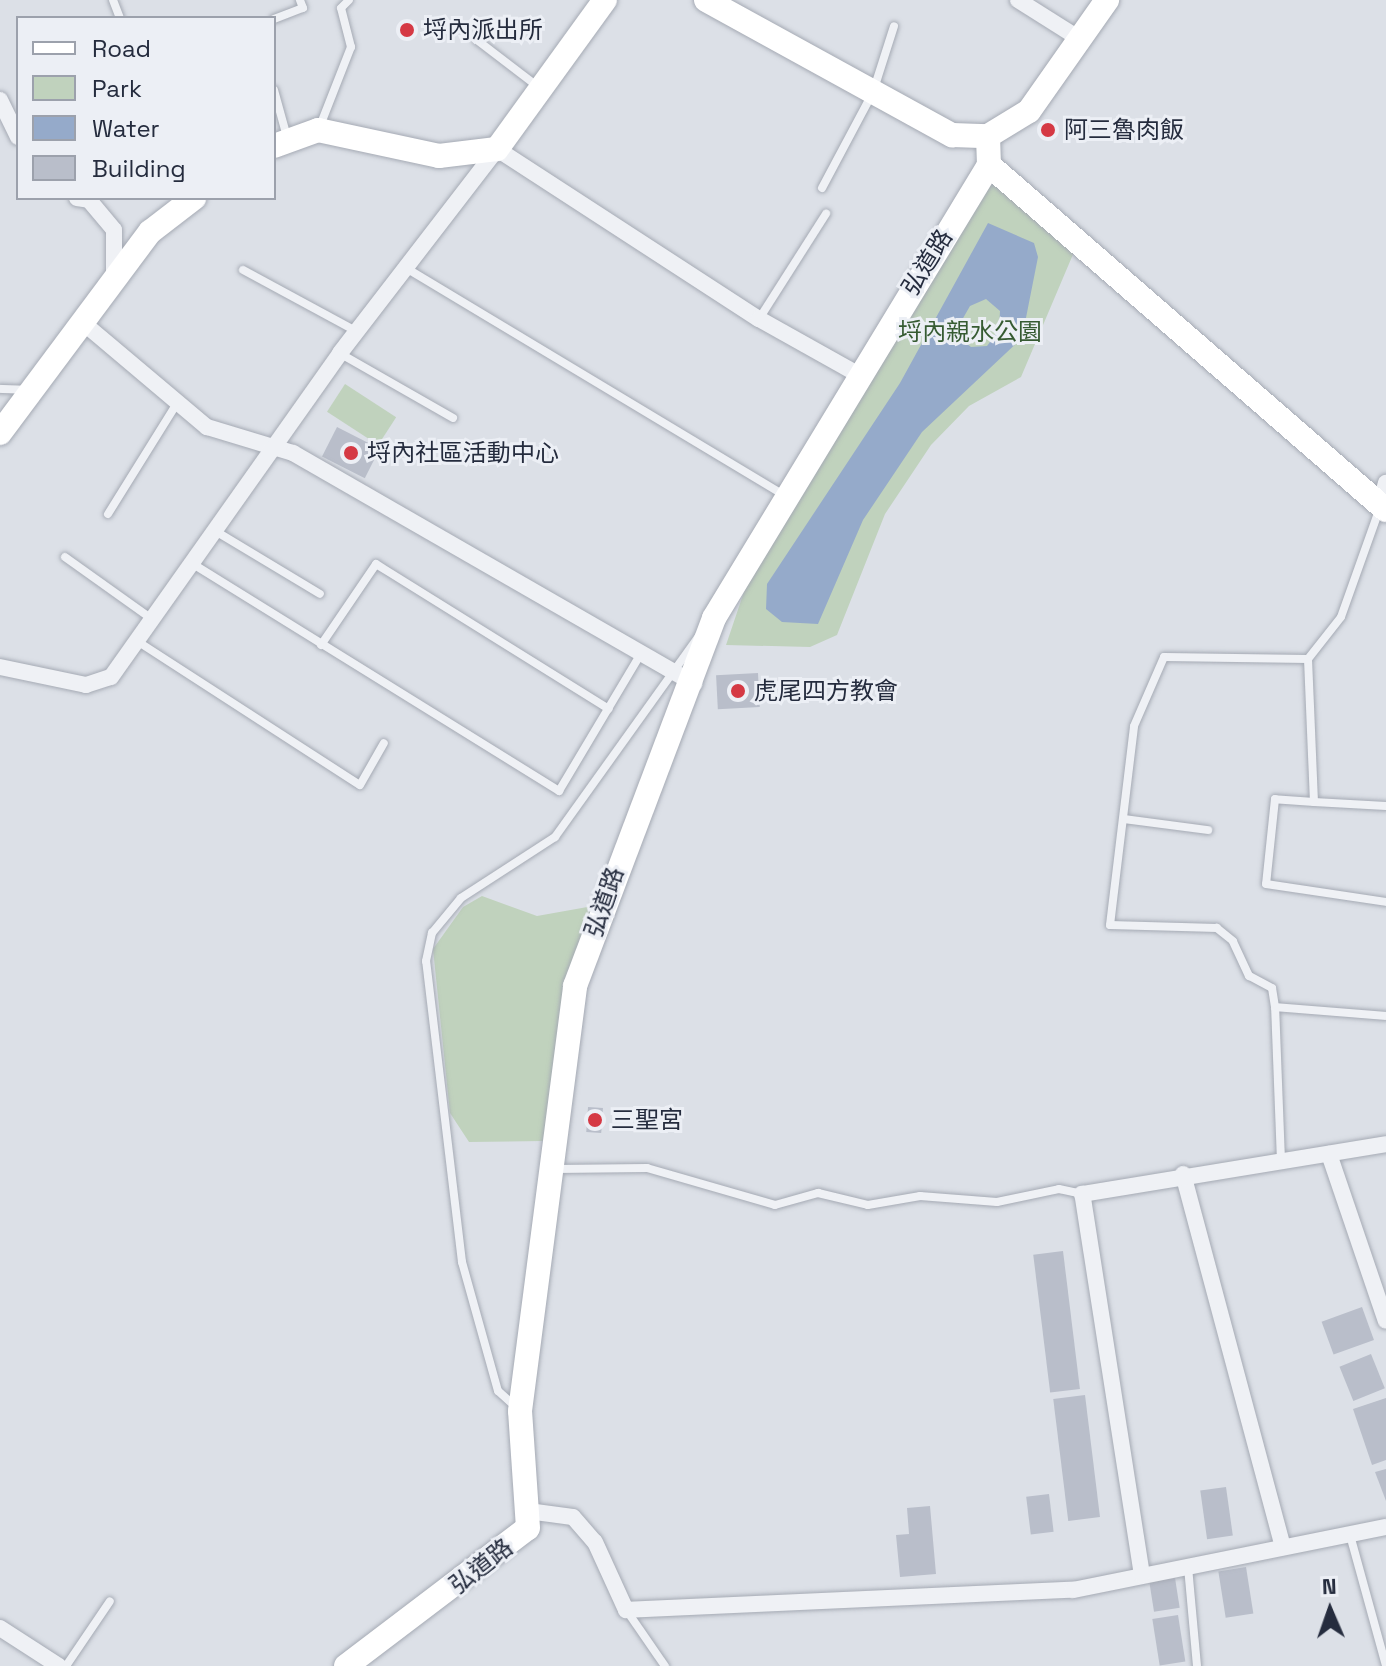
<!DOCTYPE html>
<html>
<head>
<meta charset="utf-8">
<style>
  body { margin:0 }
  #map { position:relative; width:1386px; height:1666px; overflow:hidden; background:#dce0e7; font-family:"Space Grotesk","Noto Sans TC",sans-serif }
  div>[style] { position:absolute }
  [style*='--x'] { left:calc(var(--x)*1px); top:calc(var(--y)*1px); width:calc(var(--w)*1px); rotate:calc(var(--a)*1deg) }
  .green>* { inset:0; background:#c0d2bd; transform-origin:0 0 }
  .water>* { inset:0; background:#95aaca }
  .building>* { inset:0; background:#b9beca; transform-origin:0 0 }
  .roads { filter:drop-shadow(0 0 2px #a5aab4) drop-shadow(0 0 2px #a5aab4) }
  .lane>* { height:8px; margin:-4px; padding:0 4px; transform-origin:4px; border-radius:4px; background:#eff1f5 }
  .street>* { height:16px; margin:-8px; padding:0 8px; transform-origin:8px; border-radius:8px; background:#eff1f5 }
  .secondary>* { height:24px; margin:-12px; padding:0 12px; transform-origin:12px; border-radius:12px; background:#fff }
  .dots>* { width:22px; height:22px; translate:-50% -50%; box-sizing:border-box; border:4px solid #eceff5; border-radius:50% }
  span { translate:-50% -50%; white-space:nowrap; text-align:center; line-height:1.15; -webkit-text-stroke:6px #eceff5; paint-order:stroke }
  .poi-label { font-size:24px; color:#252c3e }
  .left { translate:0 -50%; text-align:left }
  .street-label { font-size:24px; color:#252c3e }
  .park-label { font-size:24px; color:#365b32 }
  .legend { position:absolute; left:16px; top:16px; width:260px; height:184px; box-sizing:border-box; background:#eceff5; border:2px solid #9ca1ac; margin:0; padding:10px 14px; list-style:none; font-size:24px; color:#252c3e }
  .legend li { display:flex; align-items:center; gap:16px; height:40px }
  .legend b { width:40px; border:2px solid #9ca1ac }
  .north { position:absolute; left:1290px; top:1570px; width:80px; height:80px; -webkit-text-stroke:6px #eceff5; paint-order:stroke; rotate:358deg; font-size:22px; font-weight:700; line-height:32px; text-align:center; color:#252c3e }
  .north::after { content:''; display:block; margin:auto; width:28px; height:36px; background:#252c3e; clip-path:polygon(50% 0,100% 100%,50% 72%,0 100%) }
</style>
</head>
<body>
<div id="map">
  <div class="green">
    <i style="clip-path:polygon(989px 179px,1074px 252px,1021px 377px,969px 406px,931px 445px,885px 514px,837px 635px,810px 647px,726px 645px,748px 580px)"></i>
    <i style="left:345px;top:384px;width:61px;height:33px;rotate:33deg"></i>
    <i style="clip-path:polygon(482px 896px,537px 916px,593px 906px,543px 1141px,469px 1142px,450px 1113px,433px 949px,463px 907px)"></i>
  </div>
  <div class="water">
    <i style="clip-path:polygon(evenodd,988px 223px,1034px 243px,1038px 257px,1022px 338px,922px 432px,863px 520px,818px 624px,782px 622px,766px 609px,767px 584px,900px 383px,988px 223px,986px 299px,1000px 311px,999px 330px,987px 346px,971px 347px,959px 338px,962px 320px,970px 306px,986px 299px)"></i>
  </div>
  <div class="building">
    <i style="left:337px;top:427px;width:48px;height:33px;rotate:27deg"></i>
    <i style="left:758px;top:673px;width:34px;height:42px;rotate:87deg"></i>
    <i style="left:588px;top:1107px;width:15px;height:25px;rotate:4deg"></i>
    <i style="left:1063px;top:1251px;width:139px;height:30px;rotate:83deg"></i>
    <i style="left:1362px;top:1307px;width:35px;height:43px;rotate:70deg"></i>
    <i style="left:1371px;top:1354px;width:37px;height:34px;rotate:68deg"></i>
    <i style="left:1085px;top:1395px;width:123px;height:32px;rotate:83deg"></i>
    <i style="clip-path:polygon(1386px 1398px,1386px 1460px,1372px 1465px,1353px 1409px)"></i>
    <i style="clip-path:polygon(1386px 1469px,1386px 1501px,1375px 1472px)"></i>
    <i style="left:1226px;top:1487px;width:49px;height:26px;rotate:82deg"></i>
    <i style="left:1049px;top:1494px;width:38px;height:23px;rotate:83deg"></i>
    <i style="clip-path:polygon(930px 1506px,936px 1574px,900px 1577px,896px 1535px,909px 1534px,907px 1508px)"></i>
    <i style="left:1246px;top:1567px;width:47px;height:28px;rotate:81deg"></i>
    <i style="left:1175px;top:1578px;width:30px;height:26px;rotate:81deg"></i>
    <i style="left:1178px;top:1615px;width:47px;height:26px;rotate:81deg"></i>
  </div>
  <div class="roads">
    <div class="lane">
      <i style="--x:113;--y:0;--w:19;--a:69"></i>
      <i style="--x:274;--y:19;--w:31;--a:-21"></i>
      <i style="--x:303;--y:8;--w:9;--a:-111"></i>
      <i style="--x:477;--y:40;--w:76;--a:37.5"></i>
      <i style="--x:274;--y:90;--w:49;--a:74.5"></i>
      <i style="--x:320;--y:126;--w:85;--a:-68.6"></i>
      <i style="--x:351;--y:47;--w:40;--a:-104.4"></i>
      <i style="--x:341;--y:8;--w:11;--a:-45"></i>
      <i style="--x:822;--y:188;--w:109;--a:-62"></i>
      <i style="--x:873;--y:92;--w:69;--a:-72.3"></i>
      <i style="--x:406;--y:268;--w:442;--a:31"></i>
      <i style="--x:243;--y:270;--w:128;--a:28.4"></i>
      <i style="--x:759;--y:319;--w:125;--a:-57.5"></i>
      <i style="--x:341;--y:354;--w:129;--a:29.7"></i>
      <i style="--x:0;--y:389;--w:28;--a:2"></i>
      <i style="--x:108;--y:514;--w:131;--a:-58.1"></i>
      <i style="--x:217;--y:532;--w:120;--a:31"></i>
      <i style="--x:65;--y:557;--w:107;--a:35.5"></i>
      <i style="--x:193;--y:564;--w:431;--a:31.8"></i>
      <i style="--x:559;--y:791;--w:156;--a:-59.2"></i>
      <i style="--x:137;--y:641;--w:265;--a:32.9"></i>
      <i style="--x:360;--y:785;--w:48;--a:-60.3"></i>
      <i style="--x:321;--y:645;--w:98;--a:-55.8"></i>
      <i style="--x:376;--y:564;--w:274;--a:31.9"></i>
      <i style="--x:1308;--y:659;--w:143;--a:87.6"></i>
      <i style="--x:1314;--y:802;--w:72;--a:3.2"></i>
      <i style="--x:1314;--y:802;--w:39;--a:-176"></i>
      <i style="--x:1275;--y:799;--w:85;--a:96"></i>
      <i style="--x:1266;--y:884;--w:121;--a:8.5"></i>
      <i style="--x:1124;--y:819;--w:85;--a:7.5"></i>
      <i style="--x:1275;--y:1007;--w:19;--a:-99"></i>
      <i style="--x:1272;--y:988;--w:26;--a:-152"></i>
      <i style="--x:1249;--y:976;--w:38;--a:-115"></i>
      <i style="--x:1233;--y:941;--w:21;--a:-141"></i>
      <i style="--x:1217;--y:928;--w:107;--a:-178.4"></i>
      <i style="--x:1110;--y:925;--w:200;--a:-83.1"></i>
      <i style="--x:1134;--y:726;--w:75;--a:-66.5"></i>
      <i style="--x:1164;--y:657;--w:144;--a:0.8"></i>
      <i style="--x:1308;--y:659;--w:53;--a:-51.8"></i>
      <i style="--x:1341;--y:617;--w:114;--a:-70.4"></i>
      <i style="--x:1281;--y:1161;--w:154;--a:-92.2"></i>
      <i style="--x:1275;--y:1007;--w:111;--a:4.6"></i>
      <i style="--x:556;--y:1169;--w:91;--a:-0.6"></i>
      <i style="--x:647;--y:1168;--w:133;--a:16.1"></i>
      <i style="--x:775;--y:1205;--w:45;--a:-15.6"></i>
      <i style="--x:818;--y:1193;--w:51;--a:13.5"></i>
      <i style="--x:868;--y:1205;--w:53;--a:-9.8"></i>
      <i style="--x:920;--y:1196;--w:77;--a:4.5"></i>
      <i style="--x:997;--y:1202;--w:63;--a:-11.8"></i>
      <i style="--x:1059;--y:1189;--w:24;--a:12"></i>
      <i style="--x:517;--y:1408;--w:25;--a:-138"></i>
      <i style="--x:498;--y:1391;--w:134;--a:-105.6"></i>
      <i style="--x:462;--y:1262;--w:303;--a:-96.8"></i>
      <i style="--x:426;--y:961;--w:29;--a:-78"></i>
      <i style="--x:432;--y:933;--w:45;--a:-50.4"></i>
      <i style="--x:461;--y:898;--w:112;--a:-33"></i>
      <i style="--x:555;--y:837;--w:246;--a:-54.4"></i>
      <i style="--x:1350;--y:1535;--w:136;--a:74.6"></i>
      <i style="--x:1188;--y:1567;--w:99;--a:84.8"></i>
      <i style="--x:627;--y:1611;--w:67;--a:55.4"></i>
      <i style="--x:66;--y:1666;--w:78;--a:-55.9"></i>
    </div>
    <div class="street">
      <i style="--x:1018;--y:0;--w:73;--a:32.2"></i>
      <i style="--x:0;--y:100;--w:41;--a:64.1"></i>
      <i style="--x:77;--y:198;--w:12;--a:9"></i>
      <i style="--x:89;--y:200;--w:39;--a:50"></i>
      <i style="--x:114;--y:230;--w:46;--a:90"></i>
      <i style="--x:81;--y:321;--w:165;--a:40.1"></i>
      <i style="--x:207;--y:427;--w:90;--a:16.8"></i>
      <i style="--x:293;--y:453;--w:463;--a:29.9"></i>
      <i style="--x:1380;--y:505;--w:23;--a:-75"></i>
      <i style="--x:0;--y:667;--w:88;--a:11.8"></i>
      <i style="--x:86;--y:685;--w:26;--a:-18"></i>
      <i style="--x:111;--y:677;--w:397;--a:-54.7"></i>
      <i style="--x:340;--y:353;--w:257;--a:-52.4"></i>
      <i style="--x:497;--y:149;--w:312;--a:33"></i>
      <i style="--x:759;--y:319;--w:115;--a:29.2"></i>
      <i style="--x:1329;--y:1154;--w:176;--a:71.2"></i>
      <i style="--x:1183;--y:1174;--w:386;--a:75"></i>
      <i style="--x:528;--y:1511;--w:45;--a:7.6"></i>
      <i style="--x:573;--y:1517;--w:33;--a:49"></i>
      <i style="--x:595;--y:1542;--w:75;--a:65.5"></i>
      <i style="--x:626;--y:1610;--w:447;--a:-2.6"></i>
      <i style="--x:1073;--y:1590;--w:319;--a:-11.4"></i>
      <i style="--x:1142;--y:1575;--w:386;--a:-98.9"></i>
      <i style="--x:1082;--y:1194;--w:308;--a:-9.3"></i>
      <i style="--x:0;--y:1628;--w:70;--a:32.8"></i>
    </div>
    <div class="secondary">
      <i style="--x:706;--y:0;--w:281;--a:28.8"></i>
      <i style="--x:952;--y:135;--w:36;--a:2"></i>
      <i style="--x:988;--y:136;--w:48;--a:-31.4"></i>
      <i style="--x:1029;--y:111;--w:136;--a:-54.9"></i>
      <i style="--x:274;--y:146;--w:47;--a:-20"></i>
      <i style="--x:318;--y:130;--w:124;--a:12.1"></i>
      <i style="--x:439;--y:156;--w:58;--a:-6.9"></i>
      <i style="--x:497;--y:149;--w:184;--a:-54.1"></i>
      <i style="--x:989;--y:165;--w:526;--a:40.99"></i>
      <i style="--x:0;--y:433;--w:251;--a:-53.3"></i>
      <i style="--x:150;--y:232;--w:56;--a:-37.7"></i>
      <i style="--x:346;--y:1666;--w:228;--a:-37.2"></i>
      <i style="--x:528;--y:1528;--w:117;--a:-93.9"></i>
      <i style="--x:520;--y:1411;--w:429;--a:-82.6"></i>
      <i style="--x:575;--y:986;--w:393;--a:-69.3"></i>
      <i style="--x:714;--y:618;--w:530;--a:-58.74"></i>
      <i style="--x:989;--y:165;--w:29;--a:-92"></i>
    </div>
  </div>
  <div class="dots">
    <i style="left:407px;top:30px;background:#d53944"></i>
    <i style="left:1048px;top:130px;background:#d53944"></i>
    <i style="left:351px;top:453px;background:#d53944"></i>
    <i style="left:738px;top:691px;background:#d53944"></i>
    <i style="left:595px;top:1120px;background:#d53944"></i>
  </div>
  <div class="poi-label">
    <span class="left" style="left:423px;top:30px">埒內派出所</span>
    <span class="left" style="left:1064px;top:130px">阿三魯肉飯</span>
    <span class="left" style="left:367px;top:453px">埒內社區活動中心</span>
    <span class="left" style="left:754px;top:691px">虎尾四方教會</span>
    <span class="left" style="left:611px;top:1120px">三聖宮</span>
  </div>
  <div class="street-label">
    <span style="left:927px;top:262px;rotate:-58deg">弘道路</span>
    <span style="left:604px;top:902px;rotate:-71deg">弘道路</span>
    <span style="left:481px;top:1566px;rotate:-38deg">弘道路</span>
  </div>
  <div class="park-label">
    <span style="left:970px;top:332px">埒內親水公園</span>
  </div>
  <ul class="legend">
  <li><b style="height:10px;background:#fff"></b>Road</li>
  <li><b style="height:22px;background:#c0d2bd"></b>Park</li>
  <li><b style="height:22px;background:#95aaca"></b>Water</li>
  <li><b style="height:22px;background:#b9beca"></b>Building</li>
  </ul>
  <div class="north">N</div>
</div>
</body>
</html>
